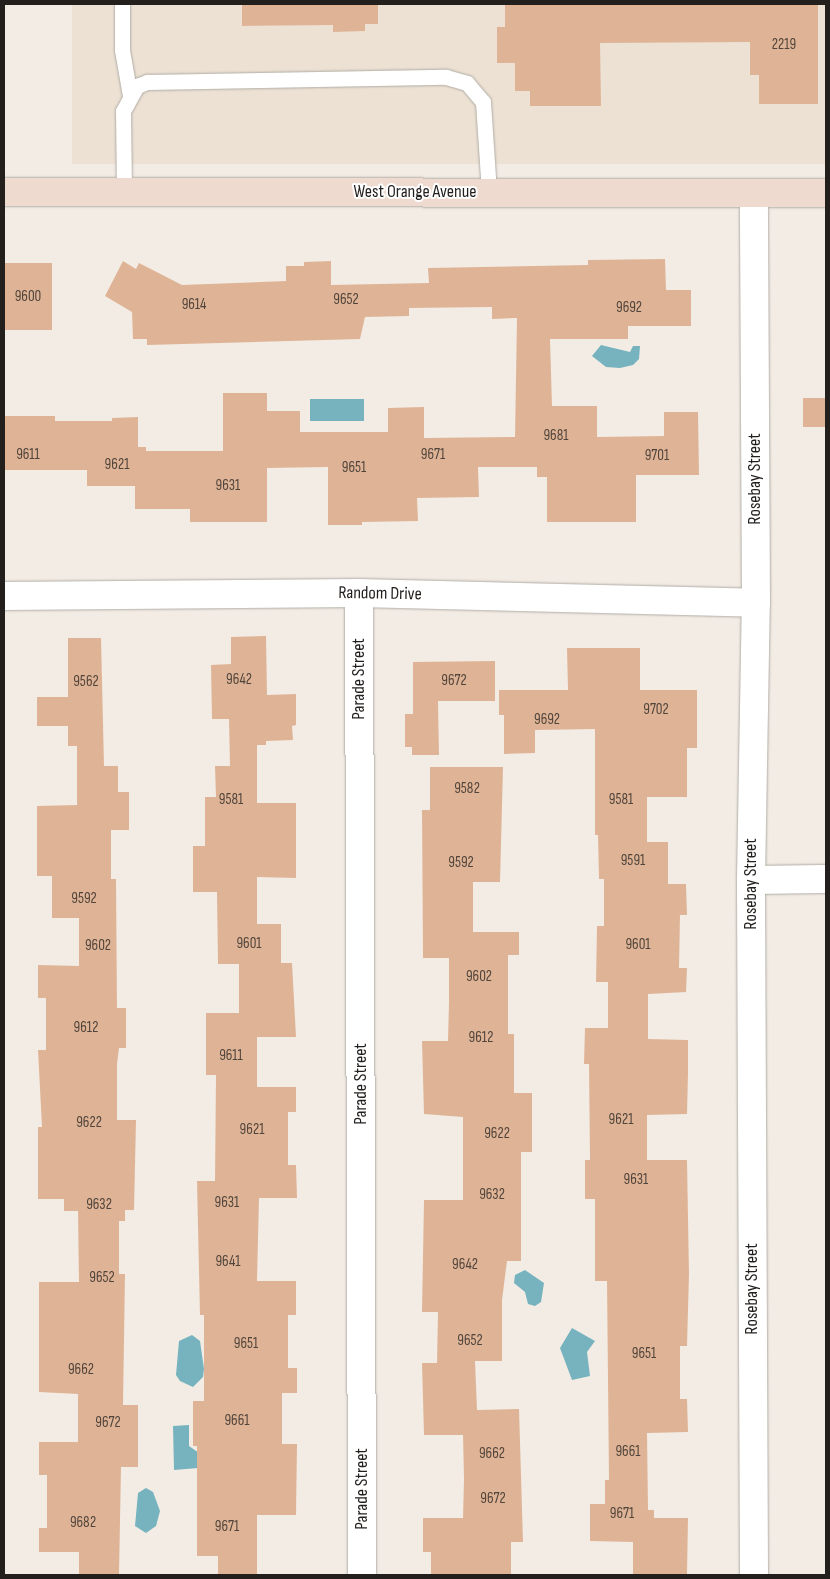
<!DOCTYPE html>
<html>
<head>
<meta charset="utf-8">
<style>
  body { margin:0 }
  #map { position:relative; width:830px; height:1579px; overflow:hidden; background:#f2ece5; font-family:"Sofia Sans Condensed",sans-serif }
  div>[style] { position:absolute }
  [style*='--x'] { left:calc(var(--x)*1px); top:calc(var(--y)*1px); width:calc(var(--w)*1px); rotate:calc(var(--a)*1deg) }
  .built>* { inset:0; background:#ece1d3; transform-origin:0 0 }
  .water>* { inset:0; background:#76b3bf; transform-origin:0 0 }
  .building>* { inset:0; background:#dfb496; transform-origin:0 0 }
  .roads { filter:drop-shadow(0 0 1px #b1aca5) drop-shadow(0 0 1px #b1aca5) }
  .lane>* { height:15px; margin:-7.5px; padding:0 7.5px; transform-origin:7.5px; border-radius:7.5px; background:#fff }
  .street>* { height:28px; margin:-14px; padding:0 14px; transform-origin:14px; border-radius:14px; background:#fff }
  .secondary>* { height:28px; margin:-14px; padding:0 14px; transform-origin:14px; border-radius:14px; background:#eedace }
  span { translate:-50% -50%; white-space:nowrap; text-align:center; line-height:1.15; -webkit-text-stroke:4px #fff; paint-order:stroke }
  .number-label { font-size:15px; color:#51443b }
  .number-label span { -webkit-text-stroke-width:0 }
  .street-label { font-size:18px; color:#221f1d }
  .frame { position:absolute; inset:0; border:5px solid #221f1d; pointer-events:none }
</style>
</head>
<body>
<div id="map">
  <div class="built">
    <i style="left:72px;top:4px;width:754px;height:160px"></i>
  </div>
  <div class="water">
    <i style="clip-path:polygon(601px 345px,630px 352px,633px 346px,640px 346px,639px 359px,633px 365px,620px 368px,606px 367px,592px 356px)"></i>
    <i style="left:364px;top:399px;width:22px;height:54px;rotate:90deg"></i>
    <i style="clip-path:polygon(525px 1270px,544px 1283px,541px 1302px,535px 1306px,528px 1304px,525px 1292px,514px 1283px,515px 1275px)"></i>
    <i style="clip-path:polygon(572px 1328px,595px 1341px,587px 1352px,590px 1376px,572px 1380px,560px 1348px)"></i>
    <i style="clip-path:polygon(192px 1335px,200px 1341px,204px 1369px,203px 1377px,193px 1387px,180px 1381px,176px 1375px,179px 1341px)"></i>
    <i style="clip-path:polygon(189px 1425px,189px 1446px,199px 1453px,198px 1468px,174px 1470px,173px 1426px)"></i>
    <i style="clip-path:polygon(146px 1488px,153px 1492px,160px 1511px,156px 1526px,146px 1533px,135px 1526px,138px 1493px)"></i>
  </div>
  <div class="building">
    <i style="clip-path:polygon(242px 4px,378px 4px,378px 24px,365px 24px,365px 31px,333px 32px,333px 25px,242px 26px)"></i>
    <i style="clip-path:polygon(505px 4px,818px 4px,818px 104px,759px 104px,759px 75px,750px 75px,750px 42px,600px 43px,601px 106px,530px 106px,530px 91px,515px 91px,515px 63px,497px 63px,497px 27px,505px 27px)"></i>
    <i style="clip-path:polygon(665px 259px,666px 290px,691px 290px,691px 326px,628px 326px,628px 339px,550px 339px,552px 406px,597px 406px,597px 437px,664px 436px,664px 412px,698px 412px,699px 475px,636px 475px,636px 522px,547px 522px,547px 477px,537px 477px,537px 467px,478px 467px,479px 497px,417px 498px,418px 521px,362px 522px,362px 525px,328px 525px,328px 467px,267px 468px,267px 522px,190px 522px,190px 509px,135px 509px,135px 486px,87px 486px,87px 470px,4px 470px,4px 417px,6px 416px,55px 416px,55px 421px,112px 421px,112px 418px,138px 417px,138px 447px,146px 447px,146px 451px,223px 451px,223px 393px,267px 393px,267px 411px,300px 411px,300px 432px,388px 432px,388px 408px,424px 407px,424px 438px,515px 437px,517px 318px,492px 319px,492px 307px,409px 308px,409px 316px,365px 317px,360px 339px,147px 345px,147px 339px,133px 339px,132px 312px,105px 296px,123px 261px,136px 269px,139px 263px,182px 285px,286px 281px,286px 266px,304px 266px,304px 262px,331px 261px,331px 285px,429px 283px,428px 268px,588px 265px,588px 260px)"></i>
    <i style="left:4px;top:263px;width:48px;height:67px"></i>
    <i style="left:803px;top:398px;width:23px;height:29px"></i>
    <i style="clip-path:polygon(266px 636px,267px 695px,296px 694px,296px 725px,292px 726px,293px 740px,266px 741px,266px 745px,257px 745px,257px 803px,296px 803px,296px 878px,257px 877px,257px 924px,281px 924px,281px 963px,292px 963px,296px 1037px,257px 1037px,257px 1087px,296px 1087px,296px 1112px,288px 1112px,288px 1165px,296px 1165px,297px 1198px,259px 1198px,257px 1281px,296px 1281px,296px 1315px,288px 1315px,288px 1368px,297px 1368px,297px 1393px,282px 1393px,282px 1444px,297px 1444px,296px 1515px,257px 1515px,257px 1575px,218px 1575px,218px 1556px,197px 1556px,197px 1446px,193px 1446px,193px 1401px,204px 1401px,204px 1315px,200px 1315px,197px 1181px,215px 1181px,216px 1075px,206px 1075px,206px 1013px,239px 1013px,239px 964px,218px 964px,217px 892px,193px 892px,193px 846px,205px 846px,205px 797px,216px 797px,215px 766px,230px 766px,229px 719px,212px 719px,211px 665px,231px 664px,231px 637px)"></i>
    <i style="clip-path:polygon(68px 638px,101px 638px,104px 766px,118px 766px,118px 792px,129px 792px,129px 830px,111px 830px,111px 879px,116px 879px,117px 1008px,126px 1008px,126px 1048px,119px 1048px,117px 1064px,117px 1120px,136px 1120px,134px 1210px,125px 1210px,125px 1221px,119px 1221px,119px 1274px,125px 1274px,123px 1405px,138px 1405px,138px 1467px,121px 1467px,119px 1575px,79px 1575px,79px 1552px,39px 1552px,39px 1528px,47px 1528px,47px 1475px,39px 1475px,39px 1442px,78px 1442px,78px 1394px,39px 1392px,39px 1282px,79px 1282px,78px 1211px,64px 1211px,64px 1199px,38px 1199px,38px 1127px,42px 1127px,38px 1050px,46px 1050px,46px 998px,38px 998px,38px 965px,79px 966px,79px 918px,52px 918px,52px 876px,37px 876px,37px 806px,77px 805px,77px 746px,68px 746px,68px 726px,37px 726px,37px 697px,68px 697px)"></i>
    <i style="clip-path:polygon(567px 648px,640px 648px,640px 690px,697px 690px,697px 748px,687px 748px,687px 797px,647px 797px,647px 842px,668px 842px,668px 884px,686px 884px,687px 915px,680px 915px,679px 968px,687px 968px,686px 992px,648px 994px,648px 1039px,688px 1040px,688px 1073px,687px 1114px,647px 1115px,647px 1160px,687px 1160px,689px 1274px,687px 1346px,680px 1346px,680px 1399px,687px 1399px,688px 1432px,647px 1433px,648px 1510px,654px 1510px,654px 1518px,688px 1518px,687px 1575px,633px 1575px,633px 1542px,590px 1541px,590px 1504px,605px 1504px,605px 1480px,609px 1480px,607px 1281px,595px 1281px,595px 1199px,585px 1199px,585px 1160px,590px 1160px,589px 1064px,584px 1064px,585px 1028px,608px 1028px,608px 982px,596px 982px,597px 926px,604px 926px,604px 879px,599px 879px,598px 835px,595px 835px,595px 729px,535px 730px,535px 753px,504px 754px,504px 715px,499px 715px,499px 690px,568px 690px)"></i>
    <i style="clip-path:polygon(495px 661px,495px 701px,438px 701px,439px 755px,412px 755px,412px 747px,405px 747px,405px 714px,413px 714px,413px 662px)"></i>
    <i style="clip-path:polygon(430px 767px,503px 767px,500px 882px,473px 882px,473px 932px,519px 932px,519px 955px,508px 955px,508px 1034px,514px 1034px,514px 1093px,532px 1093px,532px 1152px,521px 1152px,521px 1261px,507px 1261px,502px 1300px,502px 1361px,475px 1361px,477px 1410px,519px 1409px,523px 1542px,511px 1542px,511px 1575px,431px 1575px,431px 1552px,423px 1552px,423px 1518px,463px 1518px,464px 1479px,463px 1435px,424px 1435px,422px 1363px,437px 1363px,438px 1312px,422px 1312px,424px 1200px,463px 1200px,463px 1117px,424px 1114px,422px 1041px,448px 1041px,449px 1003px,449px 958px,423px 958px,422px 810px,430px 810px)"></i>
  </div>
  <div class="roads">
    <div class="lane">
      <i style="--x:122;--y:4;--w:46;--a:90"></i>
      <i style="--x:122;--y:50;--w:47;--a:80.1"></i>
      <i style="--x:124;--y:192;--w:81;--a:-90.7"></i>
      <i style="--x:123;--y:111;--w:29;--a:-61"></i>
      <i style="--x:137;--y:86;--w:11;--a:-22"></i>
      <i style="--x:147;--y:82;--w:299;--a:-1"></i>
      <i style="--x:446;--y:77;--w:22;--a:16"></i>
      <i style="--x:467;--y:83;--w:25;--a:50"></i>
      <i style="--x:483;--y:102;--w:90;--a:86.2"></i>
    </div>
    <div class="street">
      <i style="--x:359;--y:593;--w:982;--a:89.82"></i>
      <i style="--x:4;--y:596;--w:355;--a:-0.5"></i>
      <i style="--x:359;--y:593;--w:397;--a:1.4"></i>
      <i style="--x:751;--y:880;--w:75;--a:-0.8"></i>
      <i style="--x:754;--y:1575;--w:695;--a:-90.25"></i>
      <i style="--x:751;--y:880;--w:277;--a:-89"></i>
      <i style="--x:756;--y:603;--w:410;--a:-90.3"></i>
    </div>
    <div class="secondary">
      <i style="--x:4;--y:192;--w:822;--a:0.07"></i>
    </div>
  </div>
  <div class="number-label">
    <span style="left:784px;top:45px">2219</span>
    <span style="left:28px;top:297px">9600</span>
    <span style="left:346px;top:300px">9652</span>
    <span style="left:194px;top:305px">9614</span>
    <span style="left:629px;top:308px">9692</span>
    <span style="left:556px;top:436px">9681</span>
    <span style="left:28px;top:455px">9611</span>
    <span style="left:433px;top:455px">9671</span>
    <span style="left:657px;top:456px">9701</span>
    <span style="left:117px;top:465px">9621</span>
    <span style="left:354px;top:468px">9651</span>
    <span style="left:228px;top:486px">9631</span>
    <span style="left:239px;top:680px">9642</span>
    <span style="left:454px;top:681px">9672</span>
    <span style="left:86px;top:682px">9562</span>
    <span style="left:656px;top:710px">9702</span>
    <span style="left:547px;top:720px">9692</span>
    <span style="left:467px;top:789px">9582</span>
    <span style="left:231px;top:800px">9581</span>
    <span style="left:621px;top:800px">9581</span>
    <span style="left:633px;top:861px">9591</span>
    <span style="left:461px;top:863px">9592</span>
    <span style="left:84px;top:899px">9592</span>
    <span style="left:249px;top:944px">9601</span>
    <span style="left:638px;top:945px">9601</span>
    <span style="left:98px;top:946px">9602</span>
    <span style="left:479px;top:977px">9602</span>
    <span style="left:86px;top:1028px">9612</span>
    <span style="left:481px;top:1038px">9612</span>
    <span style="left:231px;top:1056px">9611</span>
    <span style="left:621px;top:1120px">9621</span>
    <span style="left:89px;top:1123px">9622</span>
    <span style="left:252px;top:1130px">9621</span>
    <span style="left:497px;top:1134px">9622</span>
    <span style="left:636px;top:1180px">9631</span>
    <span style="left:492px;top:1195px">9632</span>
    <span style="left:227px;top:1203px">9631</span>
    <span style="left:99px;top:1205px">9632</span>
    <span style="left:228px;top:1262px">9641</span>
    <span style="left:465px;top:1265px">9642</span>
    <span style="left:102px;top:1278px">9652</span>
    <span style="left:470px;top:1341px">9652</span>
    <span style="left:246px;top:1344px">9651</span>
    <span style="left:644px;top:1354px">9651</span>
    <span style="left:81px;top:1370px">9662</span>
    <span style="left:237px;top:1421px">9661</span>
    <span style="left:108px;top:1423px">9672</span>
    <span style="left:628px;top:1452px">9661</span>
    <span style="left:492px;top:1454px">9662</span>
    <span style="left:493px;top:1499px">9672</span>
    <span style="left:622px;top:1514px">9671</span>
    <span style="left:83px;top:1523px">9682</span>
    <span style="left:227px;top:1527px">9671</span>
  </div>
  <div class="street-label">
    <span style="left:415px;top:192px">West Orange Avenue</span>
    <span style="left:755px;top:479px;rotate:-90deg">Rosebay Street</span>
    <span style="left:380px;top:594px;rotate:1deg">Random Drive</span>
    <span style="left:359px;top:679px;rotate:-90deg">Parade Street</span>
    <span style="left:751px;top:884px;rotate:-90deg">Rosebay Street</span>
    <span style="left:361px;top:1084px;rotate:-90deg">Parade Street</span>
    <span style="left:752px;top:1289px;rotate:-90deg">Rosebay Street</span>
    <span style="left:362px;top:1489px;rotate:-90deg">Parade Street</span>
  </div>
  <div class="frame"></div>
</div>
</body>
</html>
